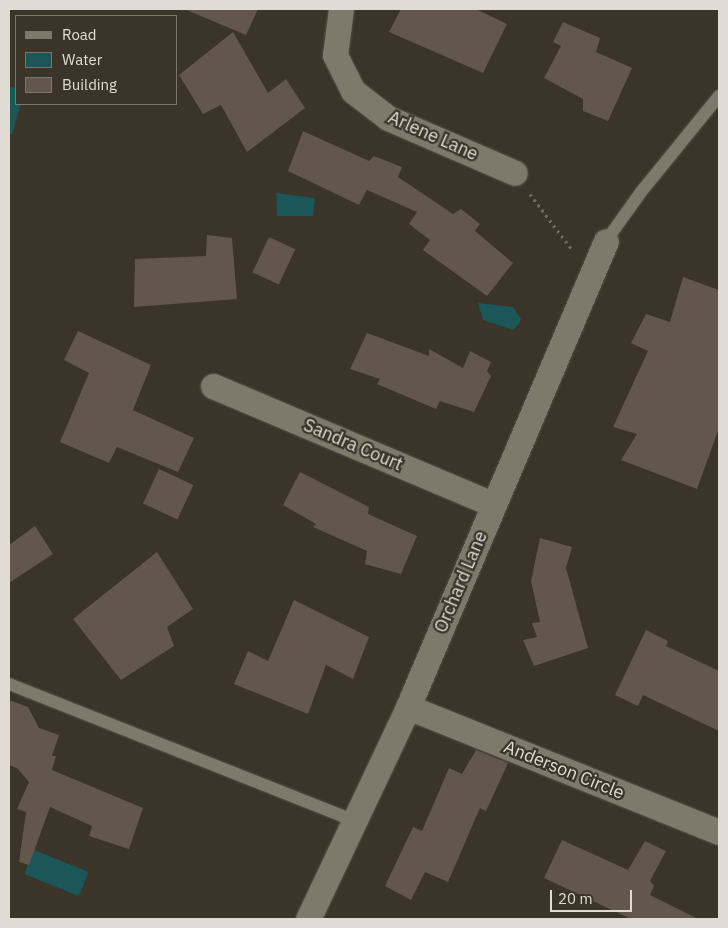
<!DOCTYPE html>
<html>
<head>
<meta charset="utf-8">
<style>
  body { margin:0 }
  #map { position:relative; width:728px; height:928px; overflow:hidden; background:#3a3429; font-family:"IBM Plex Sans",sans-serif }
  div>[style] { position:absolute }
  [style*='--x'] { left:calc(var(--x)*1px); top:calc(var(--y)*1px); width:calc(var(--w)*1px); rotate:calc(var(--a)*1deg) }
  .water>* { inset:0; background:#1b5659; transform-origin:0 0 }
  .building>* { inset:0; background:#62564d; transform-origin:0 0 }
  .path>* { height:3px; margin-top:-1.5px; transform-origin:0; background:repeating-linear-gradient(90deg,#716c62 0 2.5px,transparent 0 6.5px) }
  .roads { filter:drop-shadow(0 0 1px #565248) drop-shadow(0 0 1px #565248) }
  .service>* { height:12px; margin:-6px; padding:0 6px; transform-origin:6px; border-radius:6px; background:#7f796b }
  .minor>* { height:25px; margin:-12.5px; padding:0 12.5px; transform-origin:12.5px; border-radius:12.5px; background:#7f796b }
  span { translate:-50% -50%; white-space:nowrap; text-align:center; line-height:1.15; -webkit-text-stroke:4.5px #3a3429; paint-order:stroke }
  .street-label { font-size:18px; color:#e0dcd5 }
  .frame { position:absolute; inset:0; border:10px solid #e0dcd5; pointer-events:none }
  .legend { position:absolute; left:15px; top:15px; width:162px; height:90px; box-sizing:border-box; background:#3a3429; border:1px solid #7c776e; margin:0; padding:6px 9px; list-style:none; font-size:15px; color:#e0dcd5 }
  .legend li { display:flex; align-items:center; gap:10px; height:25px }
  .legend b { width:25px; border:1px solid #7c776e }
  .scale { position:absolute; left:550px; top:890px; width:82px; height:22px; box-sizing:border-box; border:2px solid #e0dcd5; border-top:0; padding-left:6px; font-size:15px; line-height:18px; white-space:nowrap; color:#e0dcd5; -webkit-text-stroke:4px #3a3429; paint-order:stroke }
</style>
</head>
<body>
<div id="map">
  <div class="water">
    <i style="clip-path:polygon(9px 86px,16px 88px,16px 104px,21px 104px,12px 134px,9px 134px)"></i>
    <i style="clip-path:polygon(276px 193px,315px 198px,313px 216px,277px 216px)"></i>
    <i style="clip-path:polygon(478px 303px,513px 307px,521px 319px,519px 324px,513px 330px,483px 320px)"></i>
    <i style="left:34px;top:850px;width:59px;height:26px;rotate:22deg"></i>
  </div>
  <div class="building">
    <i style="clip-path:polygon(184px 9px,258px 9px,246px 35px)"></i>
    <i style="clip-path:polygon(401px 9px,476px 9px,507px 24px,483px 73px,389px 32px)"></i>
    <i style="clip-path:polygon(563px 22px,600px 38px,596px 52px,632px 68px,608px 121px,583px 111px,583px 99px,544px 78px,561px 46px,553px 42px)"></i>
    <i style="clip-path:polygon(233px 32px,268px 93px,286px 79px,305px 108px,247px 152px,221px 105px,203px 114px,179px 75px)"></i>
    <i style="clip-path:polygon(303px 131px,369px 161px,374px 156px,402px 167px,398px 177px,453px 214px,461px 209px,480px 224px,475px 231px,513px 263px,487px 296px,423px 250px,430px 240px,409px 224px,417px 212px,367px 190px,359px 205px,288px 171px)"></i>
    <i style="clip-path:polygon(207px 235px,232px 238px,237px 299px,134px 307px,135px 259px,206px 256px)"></i>
    <i style="left:269px;top:237px;width:29px;height:39px;rotate:25deg"></i>
    <i style="clip-path:polygon(683px 277px,719px 290px,719px 428px,697px 489px,621px 460px,637px 434px,613px 427px,648px 351px,631px 343px,646px 314px,670px 322px)"></i>
    <i style="clip-path:polygon(78px 331px,151px 365px,133px 410px,194px 438px,178px 472px,117px 447px,109px 463px,60px 442px,89px 373px,64px 360px)"></i>
    <i style="clip-path:polygon(367px 333px,429px 356px,429px 349px,463px 368px,470px 351px,491px 362px,487px 371px,491px 376px,474px 412px,440px 401px,436px 409px,377px 384px,380px 379px,350px 369px)"></i>
    <i style="left:159px;top:469px;width:38px;height:38px;rotate:25deg"></i>
    <i style="clip-path:polygon(300px 472px,369px 507px,368px 514px,417px 536px,401px 574px,365px 564px,367px 551px,313px 527px,316px 524px,283px 505px)"></i>
    <i style="clip-path:polygon(35px 526px,53px 554px,9px 583px,9px 545px)"></i>
    <i style="clip-path:polygon(540px 538px,572px 547px,566px 568px,588px 648px,534px 666px,523px 640px,537px 637px,532px 623px,540px 622px,531px 581px)"></i>
    <i style="clip-path:polygon(157px 552px,193px 609px,167px 627px,174px 646px,121px 680px,73px 619px)"></i>
    <i style="clip-path:polygon(294px 600px,369px 637px,353px 679px,326px 665px,308px 714px,234px 684px,248px 651px,268px 661px)"></i>
    <i style="clip-path:polygon(646px 630px,668px 641px,666px 646px,719px 671px,719px 731px,643px 695px,638px 706px,615px 695px)"></i>
    <i style="clip-path:polygon(9px 700px,28px 707px,39px 728px,59px 735px,52px 756px,56px 756px,52px 770px,143px 808px,129px 849px,89px 836px,92px 826px,50px 807px,29px 865px,19px 862px,26px 812px,17px 809px,29px 782px,17px 768px,9px 765px)"></i>
    <i style="clip-path:polygon(476px 750px,508px 763px,486px 811px,480px 808px,448px 882px,425px 872px,411px 900px,385px 886px,413px 827px,422px 831px,449px 768px,462px 774px)"></i>
    <i style="clip-path:polygon(562px 840px,628px 870px,645px 841px,666px 851px,650px 881px,654px 886px,650px 895px,698px 919px,631px 919px,544px 878px)"></i>
  </div>
  <div class="path">
    <i style="--x:530;--y:194;--w:71;--a:53"></i>
  </div>
  <div class="roads">
    <div class="service">
      <i style="--x:606;--y:241;--w:60;--a:-54.5"></i>
      <i style="--x:641;--y:192;--w:124;--a:-50.9"></i>
      <i style="--x:9;--y:684;--w:372;--a:21.6"></i>
    </div>
    <div class="minor">
      <i style="--x:341;--y:9;--w:46;--a:97.4"></i>
      <i style="--x:335;--y:55;--w:40;--a:63.4"></i>
      <i style="--x:353;--y:91;--w:44;--a:37.6"></i>
      <i style="--x:388;--y:118;--w:138;--a:23.4"></i>
      <i style="--x:213;--y:386;--w:304;--a:22.9"></i>
      <i style="--x:408;--y:707;--w:335;--a:21.9"></i>
      <i style="--x:308;--y:919;--w:234;--a:-64.7"></i>
      <i style="--x:408;--y:707;--w:506;--a:-66.98"></i>
    </div>
  </div>
  <div class="street-label">
    <span style="left:433px;top:136px;rotate:24deg">Arlene Lane</span>
    <span style="left:353px;top:445px;rotate:23deg">Sandra Court</span>
    <span style="left:461px;top:582px;rotate:-67deg">Orchard Lane</span>
    <span style="left:564px;top:770px;rotate:22deg">Anderson Circle</span>
  </div>
  <div class="frame"></div>
  <ul class="legend">
  <li><b style="height:6px;background:#7f796b"></b>Road</li>
  <li><b style="height:14px;background:#1b5659"></b>Water</li>
  <li><b style="height:14px;background:#62564d"></b>Building</li>
  </ul>
  <div class="scale">20 m</div>
</div>
</body>
</html>
